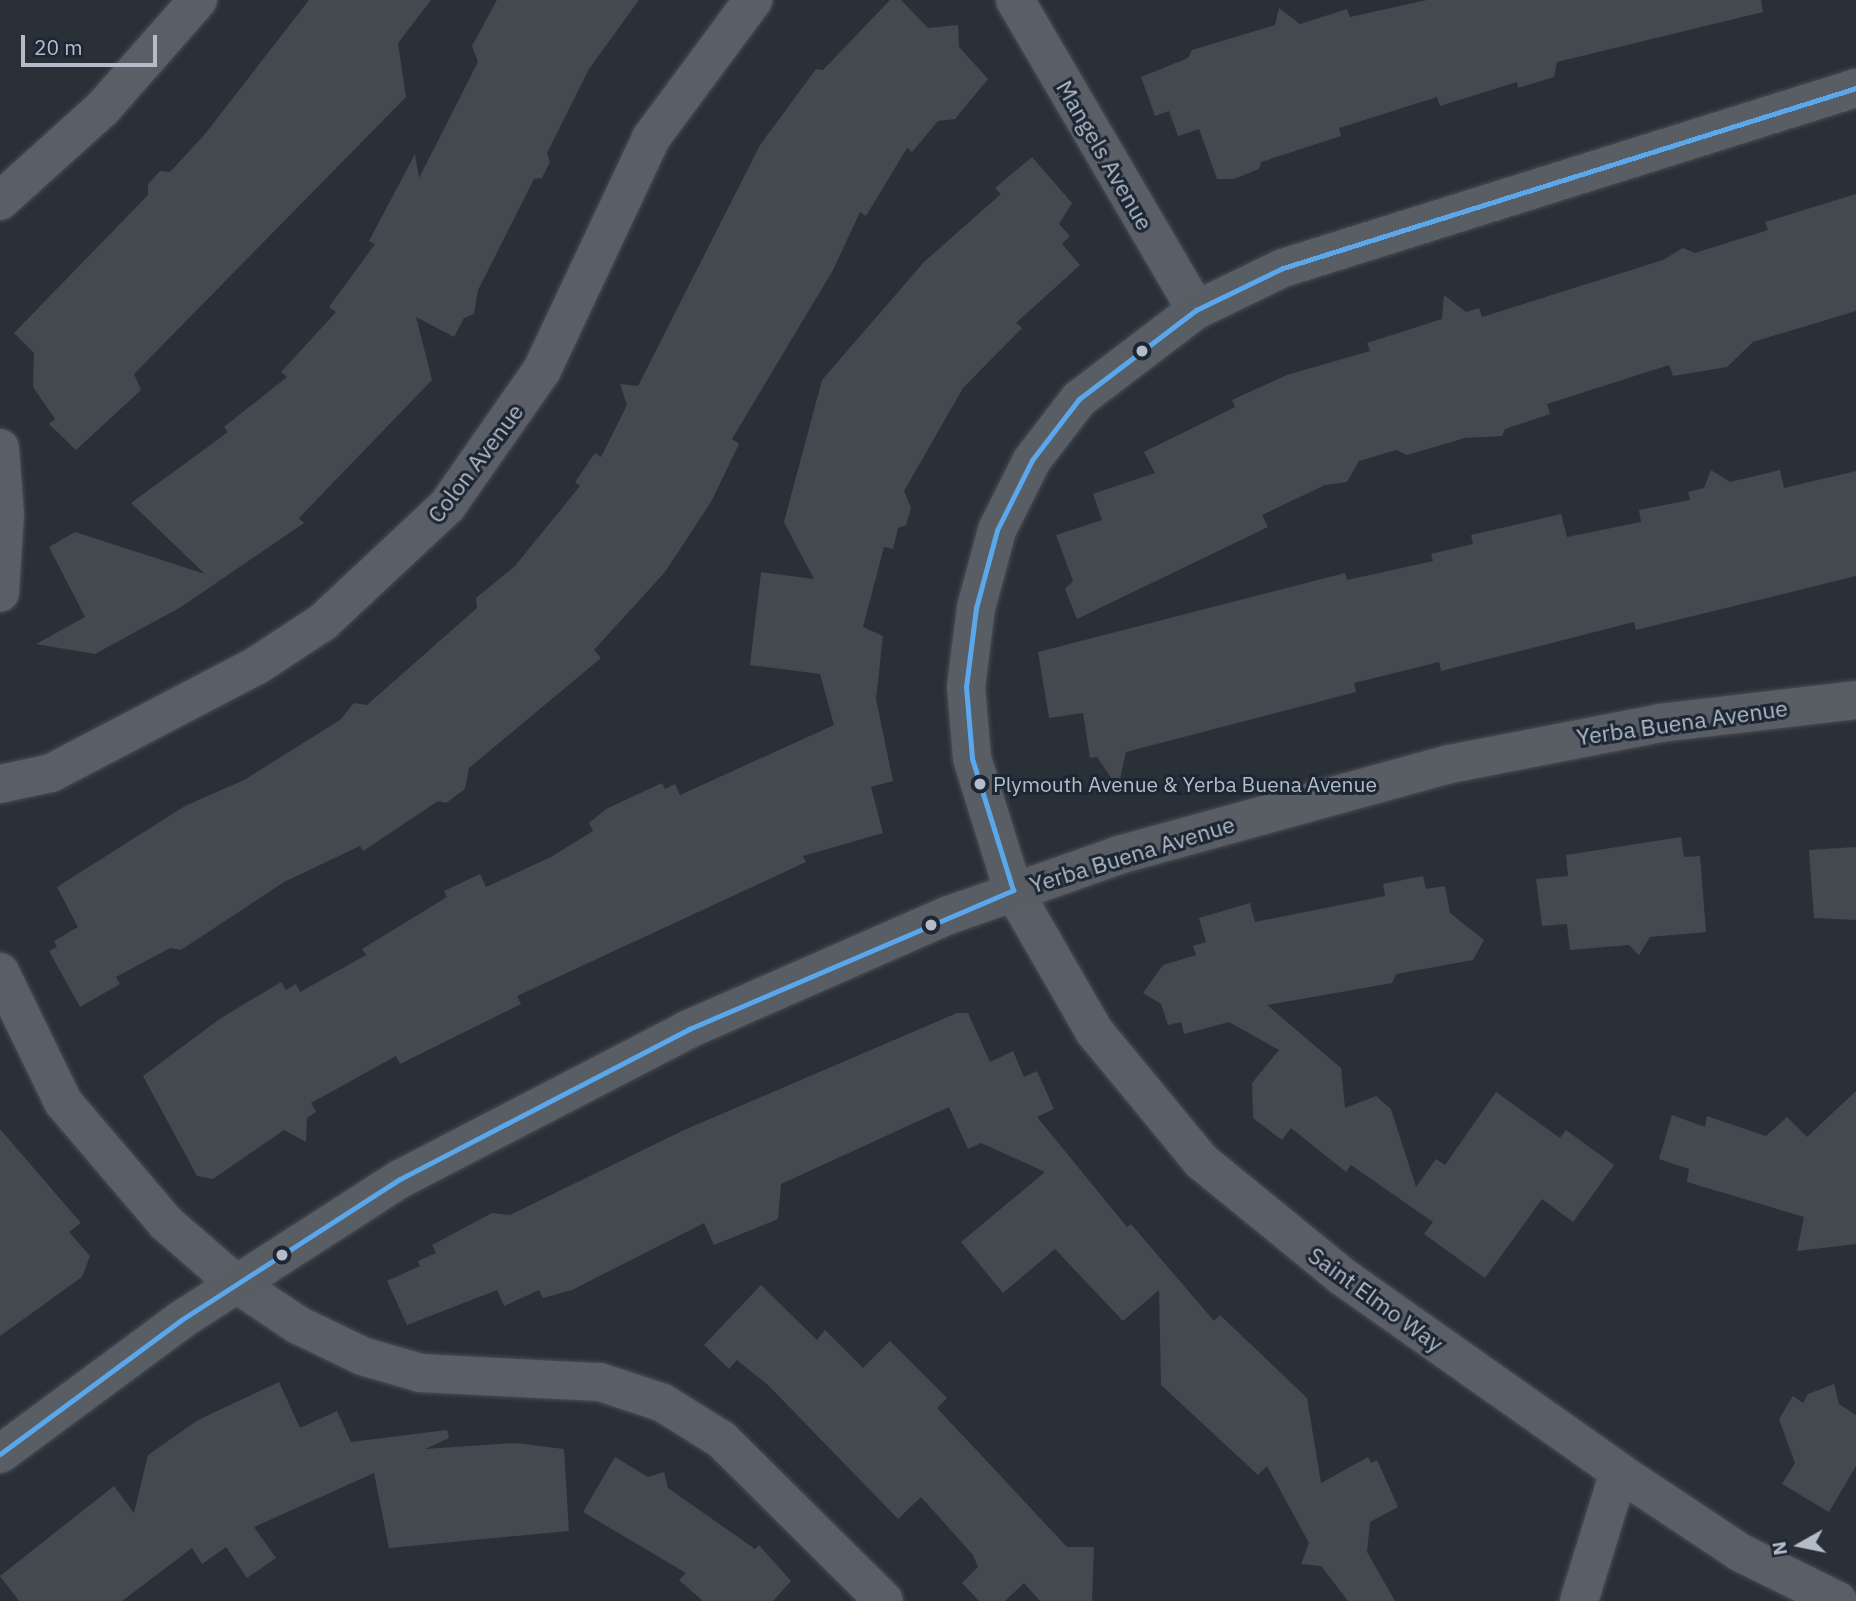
<!DOCTYPE html>
<html>
<head>
<meta charset="utf-8">
<style>
  body { margin:0 }
  #map { position:relative; width:1856px; height:1601px; overflow:hidden; background:#2a3038; font-family:"IBM Plex Sans",sans-serif }
  div>[style] { position:absolute }
  [style*='--x'] { left:calc(var(--x)*1px); top:calc(var(--y)*1px); width:calc(var(--w)*1px); rotate:calc(var(--a)*1deg) }
  .building>* { inset:0; background:#444950 }
  .roads { filter:drop-shadow(0 0 2px #484c53) drop-shadow(0 0 2px #484c53) }
  .street>* { height:38px; margin:-19px; padding:0 19px; transform-origin:19px; border-radius:19px; background:#5a5e66 }
  .secondary>* { height:38px; margin:-19px; padding:0 19px; transform-origin:19px; border-radius:19px; background:#595d64 }
  .bus-1>* { height:5px; margin:-2.5px; padding:0 2.5px; transform-origin:2.5px; border-radius:2.5px; background:#5aa8eb }
  .dots>* { width:19px; height:19px; translate:-50% -50%; box-sizing:border-box; border:4px solid #1d2633; border-radius:50% }
  span { translate:-50% -50%; white-space:nowrap; text-align:center; line-height:1.15; -webkit-text-stroke:6px #1d2633; paint-order:stroke }
  .bus-label { font-size:21px; color:#b4bcc9 }
  .left { translate:0 -50%; text-align:left }
  .street-label { font-size:23px; color:#b4bcc9 }
  .north { position:absolute; left:1765px; top:1510px; width:70px; height:70px; -webkit-text-stroke:5px #1d2633; paint-order:stroke; rotate:261deg; font-size:19px; font-weight:700; line-height:28px; text-align:center; color:#b4bcc9 }
  .north::after { content:''; display:block; margin:auto; width:24px; height:32px; background:#b4bcc9; clip-path:polygon(50% 0,100% 100%,50% 72%,0 100%) }
  .scale { position:absolute; left:21px; top:35px; width:136px; height:32px; box-sizing:border-box; border:4px solid #b4bcc9; border-top:0; padding-left:9px; font-size:21px; line-height:24px; white-space:nowrap; color:#b4bcc9; -webkit-text-stroke:5px #1d2633; paint-order:stroke }
</style>
</head>
<body>
<div id="map">
  <div class="building">
    <i style="clip-path:polygon(309px 0,431px 0,398px 43px,406px 97px,134px 374px,141px 390px,76px 450px,49px 424px,55px 419px,33px 387px,34px 353px,14px 333px,148px 195px,148px 184px,160px 171px,170px 172px,205px 134px)"></i>
    <i style="clip-path:polygon(497px 0,639px 0,589px 69px,547px 153px,550px 162px,542px 178px,534px 179px,478px 290px,474px 314px,464px 318px,454px 337px,416px 317px,432px 380px,299px 518px,304px 523px,181px 607px,95px 654px,36px 644px,85px 617px,49px 547px,75px 532px,205px 574px,131px 503px,228px 432px,224px 427px,287px 377px,281px 372px,336px 312px,329px 307px,375px 244px,369px 241px,415px 154px,419px 178px,478px 62px,472px 46px)"></i>
    <i style="clip-path:polygon(890px 0,901px 0,928px 28px,958px 25px,959px 47px,988px 79px,955px 119px,938px 121px,912px 152px,907px 148px,866px 216px,860px 212px,833px 270px,732px 439px,739px 444px,711px 502px,665px 572px,594px 650px,601px 658px,469px 768px,465px 789px,446px 803px,438px 801px,363px 851px,360px 846px,284px 882px,181px 950px,170px 948px,116px 977px,120px 984px,80px 1007px,49px 951px,57px 947px,54px 941px,78px 927px,57px 887px,185px 806px,244px 780px,340px 720px,354px 703px,367px 705px,477px 608px,476px 598px,515px 566px,580px 486px,575px 482px,595px 453px,601px 457px,627px 405px,620px 384px,638px 386px,760px 145px,816px 69px,823px 70px)"></i>
    <i style="clip-path:polygon(1427px 0,1761px 0,1763px 12px,1557px 62px,1554px 77px,1518px 88px,1517px 82px,1440px 106px,1437px 97px,1339px 128px,1341px 136px,1261px 162px,1259px 169px,1234px 179px,1217px 179px,1199px 129px,1178px 136px,1169px 111px,1155px 116px,1141px 77px,1188px 58px,1192px 50px,1275px 25px,1279px 8px,1300px 24px,1347px 9px,1350px 17px)"></i>
    <i style="clip-path:polygon(1032px 157px,1072px 203px,1059px 224px,1070px 236px,1062px 244px,1080px 265px,1016px 323px,1022px 328px,963px 388px,904px 491px,911px 508px,906px 525px,898px 528px,893px 549px,884px 547px,863px 627px,883px 636px,876px 699px,893px 781px,871px 787px,883px 833px,803px 856px,806px 862px,517px 996px,521px 1004px,400px 1064px,396px 1056px,311px 1103px,316px 1112px,307px 1118px,306px 1142px,284px 1130px,213px 1179px,197px 1176px,143px 1076px,221px 1018px,281px 982px,286px 990px,296px 984px,300px 992px,366px 955px,362px 949px,447px 897px,444px 891px,480px 874px,486px 887px,551px 857px,593px 831px,589px 823px,606px 809px,662px 783px,665px 789px,675px 784px,680px 795px,834px 725px,820px 674px,750px 665px,761px 572px,814px 579px,784px 522px,822px 380px,924px 262px,1001px 194px,995px 188px)"></i>
    <i style="clip-path:polygon(1856px 194px,1856px 311px,1753px 342px,1727px 367px,1673px 376px,1669px 365px,1547px 404px,1550px 414px,1505px 429px,1502px 436px,1465px 438px,1407px 455px,1396px 450px,1359px 461px,1347px 482px,1325px 485px,1262px 515px,1268px 527px,1077px 619px,1065px 589px,1073px 581px,1056px 535px,1102px 520px,1093px 494px,1155px 473px,1144px 452px,1235px 407px,1232px 400px,1287px 375px,1370px 351px,1367px 343px,1442px 319px,1444px 295px,1466px 312px,1479px 308px,1482px 317px,1663px 260px,1683px 248px,1695px 253px,1768px 230px,1765px 222px)"></i>
    <i style="clip-path:polygon(1711px 470px,1730px 482px,1780px 470px,1784px 488px,1856px 471px,1856px 576px,1636px 630px,1634px 622px,1441px 671px,1439px 662px,1354px 683px,1356px 692px,1126px 752px,1118px 788px,1097px 757px,1090px 758px,1083px 713px,1049px 718px,1038px 652px,1345px 573px,1347px 580px,1433px 561px,1431px 554px,1473px 544px,1471px 535px,1561px 514px,1567px 537px,1641px 522px,1639px 510px,1690px 500px,1688px 492px,1704px 488px)"></i>
    <i style="clip-path:polygon(1681px 837px,1684px 857px,1700px 856px,1706px 932px,1650px 937px,1639px 955px,1629px 945px,1570px 950px,1567px 924px,1542px 926px,1536px 879px,1568px 876px,1566px 855px)"></i>
    <i style="clip-path:polygon(1856px 847px,1856px 920px,1814px 918px,1809px 850px)"></i>
    <i style="clip-path:polygon(1423px 876px,1426px 889px,1445px 886px,1450px 913px,1484px 940px,1473px 960px,1396px 974px,1392px 983px,1267px 1005px,1341px 1068px,1345px 1108px,1376px 1096px,1391px 1109px,1416px 1187px,1436px 1159px,1445px 1165px,1496px 1092px,1560px 1138px,1566px 1130px,1614px 1165px,1573px 1222px,1542px 1199px,1485px 1278px,1424px 1234px,1433px 1222px,1351px 1165px,1346px 1172px,1291px 1128px,1282px 1140px,1253px 1118px,1252px 1083px,1279px 1050px,1229px 1022px,1184px 1034px,1181px 1022px,1168px 1025px,1161px 1004px,1143px 993px,1163px 965px,1196px 955px,1193px 946px,1206px 942px,1199px 918px,1250px 903px,1255px 922px,1385px 896px,1383px 884px)"></i>
    <i style="clip-path:polygon(957px 1013px,968px 1013px,990px 1062px,1013px 1051px,1024px 1077px,1037px 1071px,1054px 1109px,1037px 1117px,1127px 1227px,1131px 1224px,1214px 1321px,1220px 1315px,1307px 1398px,1321px 1483px,1368px 1457px,1371px 1463px,1377px 1460px,1398px 1507px,1370px 1522px,1367px 1552px,1395px 1601px,1348px 1601px,1321px 1566px,1301px 1564px,1309px 1543px,1267px 1466px,1258px 1475px,1161px 1385px,1159px 1290px,1123px 1321px,1055px 1249px,1003px 1293px,961px 1242px,1045px 1172px,981px 1143px,968px 1149px,949px 1107px,781px 1184px,778px 1219px,714px 1245px,704px 1223px,572px 1290px,543px 1298px,539px 1290px,504px 1306px,497px 1290px,407px 1325px,387px 1281px,420px 1266px,418px 1261px,436px 1253px,432px 1245px,492px 1213px,510px 1215px,682px 1131px)"></i>
    <i style="clip-path:polygon(1856px 1091px,1856px 1244px,1797px 1251px,1804px 1217px,1687px 1182px,1689px 1169px,1659px 1159px,1672px 1115px,1705px 1127px,1707px 1116px,1766px 1136px,1787px 1117px,1807px 1137px)"></i>
    <i style="clip-path:polygon(0 1129px,81px 1223px,69px 1232px,90px 1256px,82px 1277px,0 1336px)"></i>
    <i style="clip-path:polygon(761px 1285px,817px 1340px,825px 1330px,863px 1368px,890px 1341px,947px 1398px,937px 1408px,1067px 1547px,1094px 1547px,1092px 1601px,1040px 1601px,1024px 1583px,1005px 1601px,979px 1601px,962px 1583px,978px 1567px,973px 1555px,921px 1497px,898px 1519px,768px 1385px,737px 1360px,729px 1369px,704px 1345px)"></i>
    <i style="clip-path:polygon(279px 1382px,300px 1428px,337px 1411px,351px 1442px,447px 1430px,449px 1438px,425px 1449px,515px 1443px,564px 1449px,569px 1531px,389px 1548px,374px 1473px,254px 1527px,276px 1558px,247px 1578px,226px 1547px,202px 1564px,192px 1548px,122px 1601px,19px 1601px,0 1576px,114px 1486px,134px 1513px,148px 1455px,198px 1420px)"></i>
    <i style="clip-path:polygon(1834px 1384px,1839px 1404px,1856px 1415px,1856px 1466px,1829px 1512px,1782px 1484px,1795px 1463px,1779px 1419px,1793px 1396px,1803px 1403px,1808px 1394px)"></i>
    <i style="clip-path:polygon(615px 1457px,648px 1477px,664px 1472px,668px 1488px,755px 1549px,759px 1545px,791px 1581px,773px 1601px,703px 1601px,679px 1580px,686px 1573px,583px 1512px)"></i>
  </div>
  <div class="roads">
    <div class="street">
      <i style="--x:1015;--y:0;--w:359;--a:59.7"></i>
      <i style="--x:0;--y:201;--w:139;--a:-42.1"></i>
      <i style="--x:103;--y:108;--w:144;--a:-48.7"></i>
      <i style="--x:0;--y:448;--w:66;--a:85.7"></i>
      <i style="--x:5;--y:514;--w:79;--a:93.6"></i>
      <i style="--x:0;--y:784;--w:52;--a:-12.2"></i>
      <i style="--x:51;--y:773;--w:231;--a:-27.6"></i>
      <i style="--x:256;--y:666;--w:80;--a:-33.3"></i>
      <i style="--x:323;--y:622;--w:170;--a:-43.1"></i>
      <i style="--x:447;--y:506;--w:166;--a:-55.1"></i>
      <i style="--x:542;--y:370;--w:256;--a:-64.8"></i>
      <i style="--x:651;--y:138;--w:172;--a:-53.5"></i>
      <i style="--x:1013;--y:890;--w:163;--a:60.1"></i>
      <i style="--x:1094;--y:1031;--w:168;--a:50.5"></i>
      <i style="--x:1201;--y:1161;--w:183;--a:39.2"></i>
      <i style="--x:1343;--y:1277;--w:338;--a:35.2"></i>
      <i style="--x:1619;--y:1472;--w:146;--a:33.6"></i>
      <i style="--x:1741;--y:1553;--w:108;--a:26.3"></i>
      <i style="--x:0;--y:972;--w:144;--a:64.1"></i>
      <i style="--x:63;--y:1102;--w:159;--a:49.6"></i>
      <i style="--x:166;--y:1223;--w:91;--a:41"></i>
      <i style="--x:235;--y:1283;--w:76;--a:33.7"></i>
      <i style="--x:298;--y:1325;--w:71;--a:25.8"></i>
      <i style="--x:362;--y:1356;--w:60;--a:16.3"></i>
      <i style="--x:420;--y:1373;--w:180;--a:2.9"></i>
      <i style="--x:600;--y:1382;--w:66;--a:18.4"></i>
      <i style="--x:663;--y:1403;--w:70;--a:32.1"></i>
      <i style="--x:722;--y:1440;--w:228;--a:44.8"></i>
      <i style="--x:1579;--y:1601;--w:135;--a:-72.8"></i>
    </div>
    <div class="secondary">
      <i style="--x:1013;--y:890;--w:138;--a:-107.3"></i>
      <i style="--x:972;--y:758;--w:71;--a:-94.8"></i>
      <i style="--x:966;--y:687;--w:80;--a:-82.8"></i>
      <i style="--x:976;--y:608;--w:81;--a:-74.9"></i>
      <i style="--x:997;--y:530;--w:78;--a:-63.4"></i>
      <i style="--x:1032;--y:460;--w:77;--a:-52.4"></i>
      <i style="--x:1079;--y:399;--w:147;--a:-37.3"></i>
      <i style="--x:1196;--y:310;--w:97;--a:-25.8"></i>
      <i style="--x:1283;--y:268;--w:601;--a:-17.44"></i>
      <i style="--x:0;--y:1454;--w:225;--a:-36.5"></i>
      <i style="--x:181;--y:1320;--w:260;--a:-32.8"></i>
      <i style="--x:400;--y:1179;--w:326;--a:-27.4"></i>
      <i style="--x:689;--y:1029;--w:284;--a:-23.7"></i>
      <i style="--x:949;--y:915;--w:180;--a:-19.4"></i>
      <i style="--x:1119;--y:855;--w:343;--a:-15.4"></i>
      <i style="--x:1450;--y:764;--w:215;--a:-11"></i>
      <i style="--x:1661;--y:723;--w:196;--a:-6.7"></i>
    </div>
  </div>
  <div class="bus-1">
    <i style="--x:1013;--y:890;--w:138;--a:-107.3"></i>
    <i style="--x:972;--y:758;--w:71;--a:-94.8"></i>
    <i style="--x:966;--y:687;--w:80;--a:-82.8"></i>
    <i style="--x:976;--y:608;--w:81;--a:-74.9"></i>
    <i style="--x:997;--y:530;--w:78;--a:-63.4"></i>
    <i style="--x:1032;--y:460;--w:77;--a:-52.4"></i>
    <i style="--x:1079;--y:399;--w:147;--a:-37.3"></i>
    <i style="--x:1196;--y:310;--w:97;--a:-25.8"></i>
    <i style="--x:1283;--y:268;--w:601;--a:-17.44"></i>
    <i style="--x:0;--y:1454;--w:225;--a:-36.5"></i>
    <i style="--x:181;--y:1320;--w:260;--a:-32.8"></i>
    <i style="--x:400;--y:1179;--w:326;--a:-27.4"></i>
    <i style="--x:689;--y:1029;--w:353;--a:-23.2"></i>
  </div>
  <div class="dots">
    <i style="left:1142px;top:351px;background:#b4bcc9"></i>
    <i style="left:980px;top:784px;background:#b4bcc9"></i>
    <i style="left:931px;top:925px;background:#b4bcc9"></i>
    <i style="left:282px;top:1255px;background:#b4bcc9"></i>
  </div>
  <div class="bus-label">
    <span class="left" style="left:993px;top:784px">Plymouth Avenue &amp; Yerba Buena Avenue</span>
  </div>
  <div class="street-label">
    <span style="left:1105px;top:155px;rotate:60deg">Mangels Avenue</span>
    <span style="left:475px;top:463px;rotate:-53deg">Colon Avenue</span>
    <span style="left:1682px;top:722px;rotate:-8deg">Yerba Buena Avenue</span>
    <span style="left:1132px;top:854px;rotate:-17deg">Yerba Buena Avenue</span>
    <span style="left:1376px;top:1299px;rotate:36deg">Saint Elmo Way</span>
  </div>
  <div class="north">N</div>
  <div class="scale">20 m</div>
</div>
</body>
</html>
